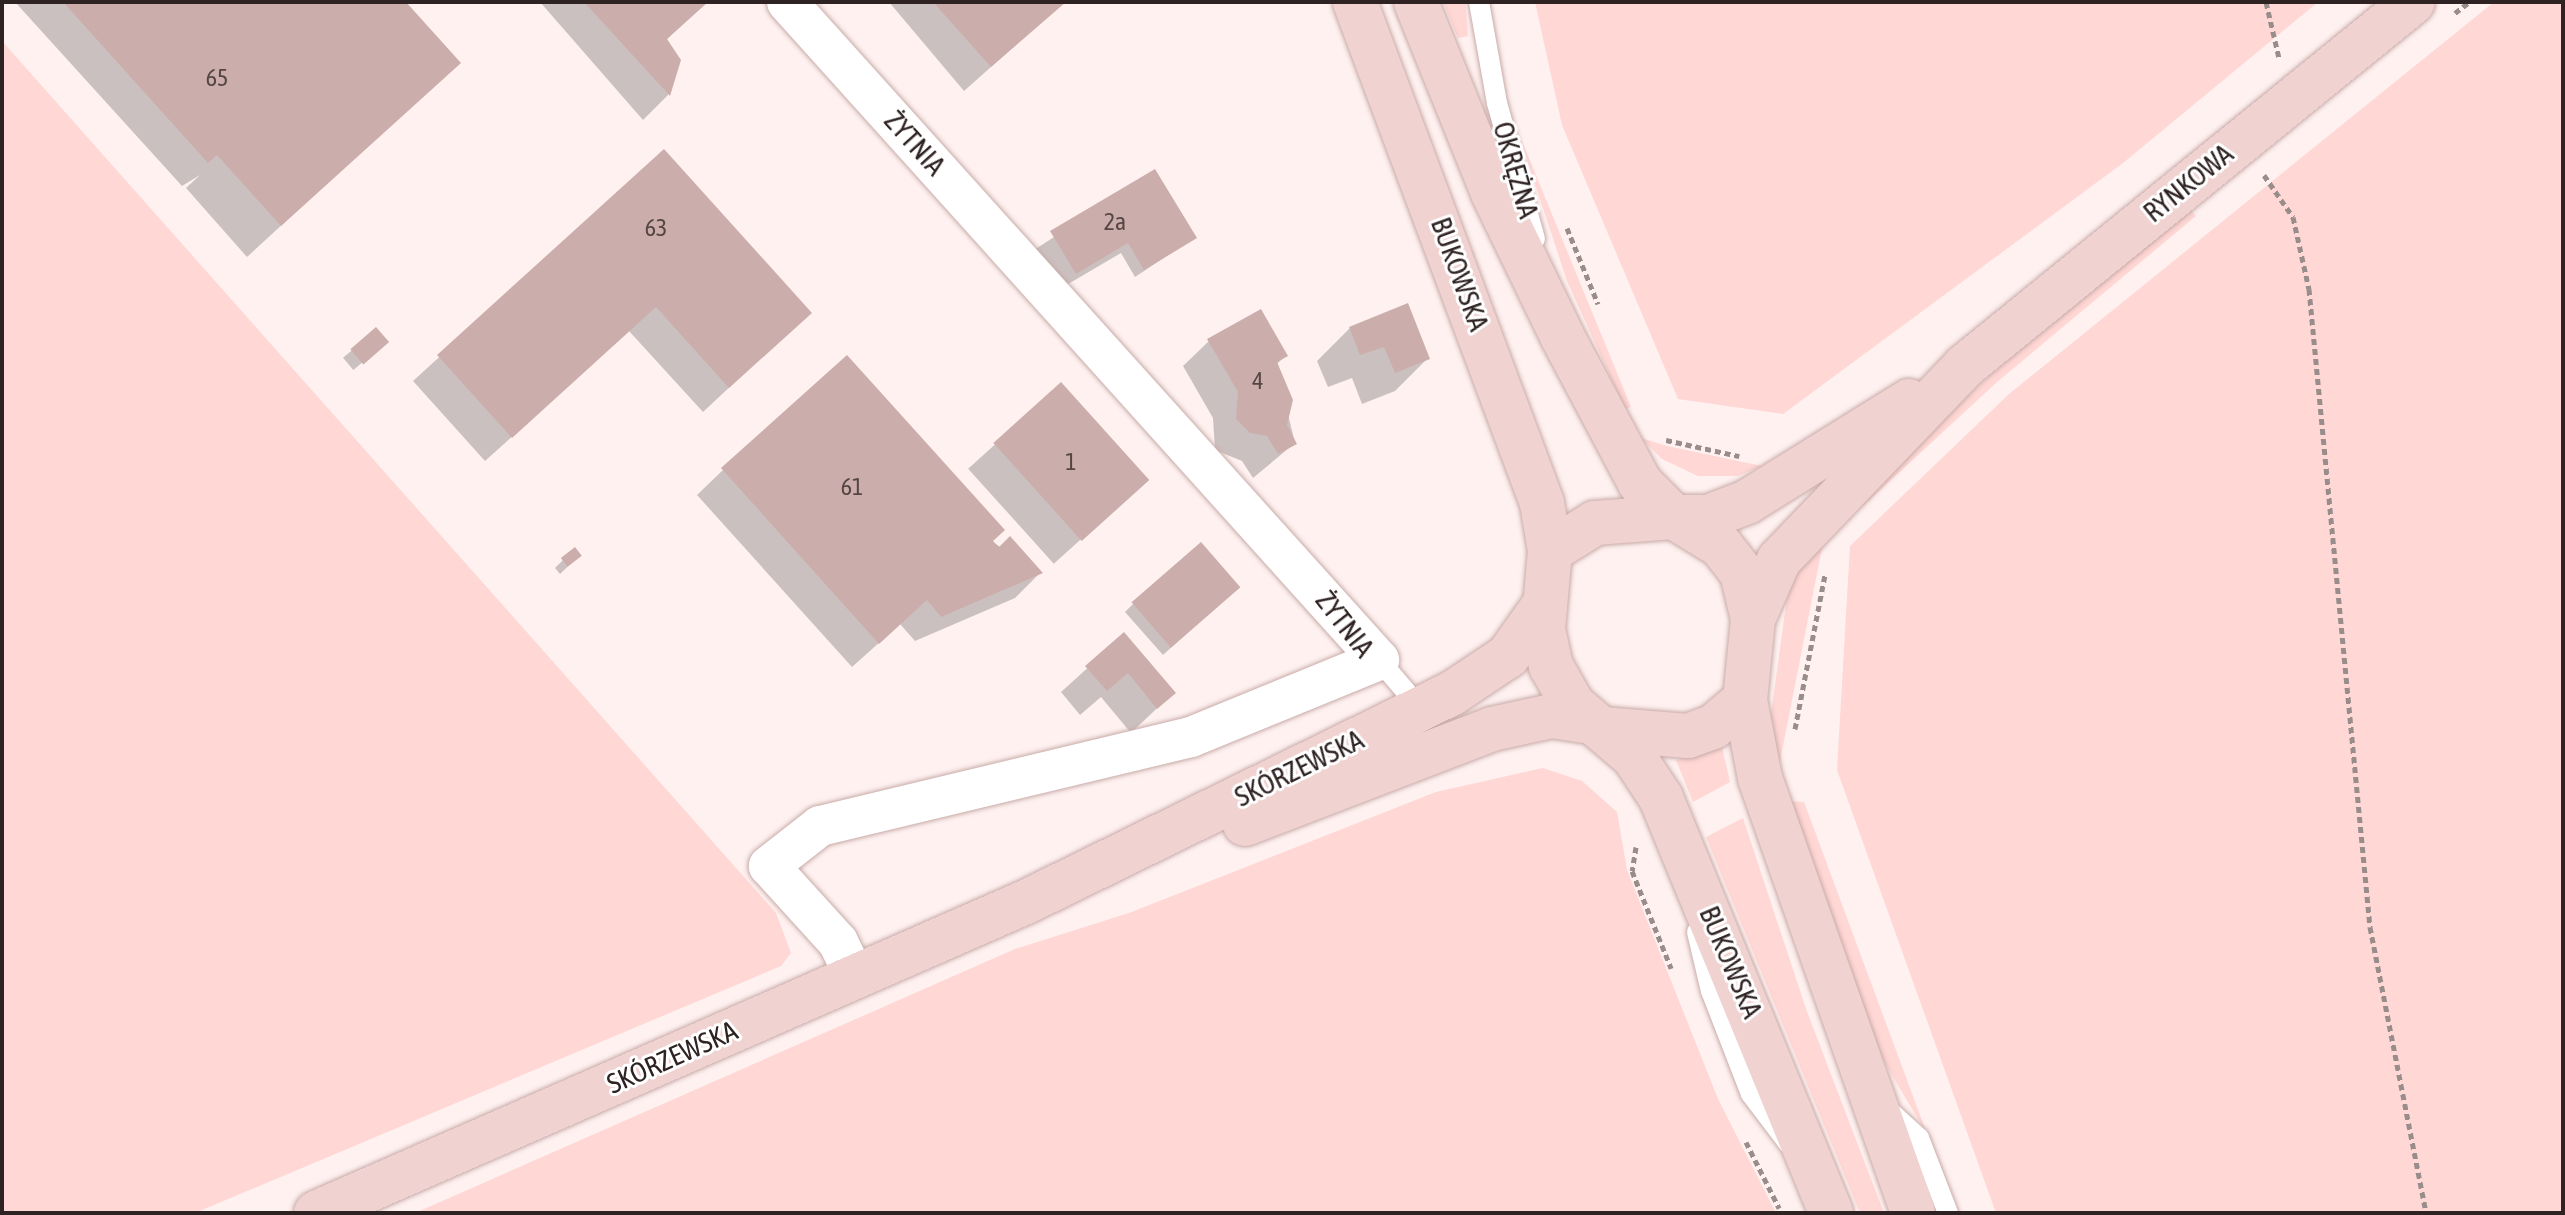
<!DOCTYPE html>
<html>
<head>
<meta charset="utf-8">
<style>
  body { margin:0 }
  #map { position:relative; width:2565px; height:1215px; overflow:hidden; background:#fef1f0; font-family:"Asap Condensed",sans-serif }
  div>[style] { position:absolute }
  [style*='--x'] { left:calc(var(--x)*1px); top:calc(var(--y)*1px); width:calc(var(--w)*1px); rotate:calc(var(--a)*1deg) }
  .green>* { inset:0; background:#ffd7d4 }
  .shadow>* { inset:0; background:#0003; transform-origin:0 0 }
  .building>* { inset:0; background:#cbaeab; transform-origin:0 0 }
  .path>* { height:5px; margin-top:-2.5px; transform-origin:0; background:repeating-linear-gradient(90deg,#998d8c 0 6px,transparent 0 10px) }
  .roads { filter:drop-shadow(0 0 2px #c8aba8) drop-shadow(0 0 2px #c8aba8) }
  .lane>* { height:20px; margin:-10px; padding:0 10px; transform-origin:10px; border-radius:10px; background:#fff }
  .street>* { height:40px; margin:-20px; padding:0 20px; transform-origin:20px; border-radius:20px; background:#fff }
  .secondary>* { height:44px; margin:-22px; padding:0 22px; transform-origin:22px; border-radius:22px; background:#f0d2d0 }
  span { translate:-50% -50%; white-space:nowrap; text-align:center; line-height:1.15; -webkit-text-stroke:6px #fff; paint-order:stroke }
  .number-label { font-size:24px; color:#554644 }
  .number-label span { -webkit-text-stroke-width:0 }
  .street-label { font-size:28px; color:#2e2322 }
  .frame { position:absolute; inset:0; border:4px solid #2e2322; pointer-events:none }
</style>
</head>
<body>
<div id="map">
  <div class="green">
    <i style="clip-path:polygon(1443px 2px,1465px 2px,1468px 36px,1458px 38px)"></i>
    <i style="clip-path:polygon(1535px 2px,2318px 2px,2123px 163px,1783px 414px,1678px 399px,1562px 125px)"></i>
    <i style="clip-path:polygon(2494px 2px,2563px 2px,2563px 1213px,1996px 1213px,1837px 770px,1850px 546px,2009px 394px)"></i>
    <i style="clip-path:polygon(2px 41px,776px 913px,791px 953px,781px 966px,195px 1213px,2px 1213px)"></i>
    <i style="clip-path:polygon(1517px 129px,1631px 407px,1625px 409px,1567px 281px)"></i>
    <i style="clip-path:polygon(2191px 210px,2196px 216px,1997px 382px,1864px 505px,1851px 505px,1990px 375px)"></i>
    <i style="clip-path:polygon(1641px 438px,1667px 446px,1762px 466px,1738px 476px,1698px 476px,1662px 459px)"></i>
    <i style="clip-path:polygon(1824px 538px,1779px 766px,1771px 714px,1787px 598px,1794px 569px)"></i>
    <i style="clip-path:polygon(1722px 747px,1730px 782px,1693px 802px,1676px 760px)"></i>
    <i style="clip-path:polygon(1543px 768px,1582px 781px,1617px 812px,1627px 870px,1718px 1099px,1776px 1213px,415px 1213px,1015px 949px,1129px 913px,1436px 792px)"></i>
    <i style="clip-path:polygon(1790px 801px,1804px 802px,1927px 1134px,1871px 1040px)"></i>
    <i style="clip-path:polygon(1743px 818px,1806px 1009px,1884px 1213px,1860px 1213px,1706px 837px)"></i>
  </div>
  <div class="shadow">
    <i style="clip-path:polygon(15px 2px,403px 2px,458px 63px,247px 257px,186px 188px,200px 175px,182px 186px)"></i>
    <i style="clip-path:polygon(540px 2px,706px 2px,666px 40px,679px 60px,668px 95px,643px 120px)"></i>
    <i style="clip-path:polygon(889px 2px,1064px 2px,964px 91px)"></i>
    <i style="clip-path:polygon(664px 152px,809px 313px,703px 412px,629px 331px,485px 461px,413px 381px)"></i>
    <i style="clip-path:polygon(1154px 172px,1194px 238px,1135px 277px,1121px 253px,1058px 290px,1034px 250px)"></i>
    <i style="clip-path:polygon(1350px 328px,1427px 359px,1395px 391px,1362px 404px,1352px 378px,1328px 387px,1317px 361px)"></i>
    <i style="left:376px;top:330px;width:16px;height:43px;rotate:50deg"></i>
    <i style="clip-path:polygon(1209px 341px,1285px 356px,1276px 365px,1295px 443px,1253px 478px,1242px 461px,1215px 450px,1213px 418px,1183px 366px)"></i>
    <i style="left:1061px;top:385px;width:128px;height:125px;rotate:48deg"></i>
    <i style="clip-path:polygon(723px 470px,991px 541px,1040px 573px,1015px 598px,915px 641px,900px 624px,852px 667px,697px 495px)"></i>
    <i style="clip-path:polygon(579px 556px,560px 574px,555px 568px,563px 560px)"></i>
    <i style="clip-path:polygon(1229px 595px,1163px 655px,1125px 612px,1133px 604px)"></i>
    <i style="clip-path:polygon(1124px 635px,1173px 693px,1131px 733px,1101px 697px,1080px 715px,1061px 692px)"></i>
  </div>
  <div class="building">
    <i style="clip-path:polygon(63px 2px,406px 2px,461px 63px,281px 226px,217px 155px,208px 163px)"></i>
    <i style="clip-path:polygon(584px 2px,708px 2px,667px 39px,681px 60px,670px 96px)"></i>
    <i style="clip-path:polygon(933px 2px,1066px 2px,991px 67px)"></i>
    <i style="clip-path:polygon(664px 149px,812px 313px,729px 388px,656px 307px,512px 438px,437px 355px)"></i>
    <i style="clip-path:polygon(1155px 169px,1197px 238px,1144px 270px,1128px 243px,1076px 274px,1050px 231px)"></i>
    <i style="clip-path:polygon(1408px 303px,1430px 359px,1395px 373px,1384px 347px,1360px 355px,1349px 327px)"></i>
    <i style="clip-path:polygon(1261px 309px,1288px 356px,1277px 362px,1293px 400px,1287px 425px,1297px 444px,1278px 454px,1267px 436px,1250px 433px,1236px 419px,1238px 392px,1207px 339px)"></i>
    <i style="left:376px;top:327px;width:20px;height:34px;rotate:49deg"></i>
    <i style="clip-path:polygon(847px 355px,1005px 530px,993px 541px,999px 547px,1010px 536px,1043px 573px,941px 617px,927px 600px,879px 644px,721px 468px)"></i>
    <i style="left:1061px;top:382px;width:132px;height:91px;rotate:48deg"></i>
    <i style="left:1201px;top:542px;width:60px;height:92px;rotate:49deg"></i>
    <i style="left:575px;top:547px;width:11px;height:18px;rotate:52deg"></i>
    <i style="clip-path:polygon(1124px 632px,1176px 693px,1157px 709px,1128px 673px,1107px 691px,1085px 666px)"></i>
  </div>
  <div class="path">
    <i style="--x:2266;--y:2;--w:57;--a:76.9"></i>
    <i style="--x:2455;--y:13;--w:18;--a:-38"></i>
    <i style="--x:2264;--y:175;--w:51;--a:55.4"></i>
    <i style="--x:2293;--y:217;--w:74;--a:77.5"></i>
    <i style="--x:2309;--y:289;--w:641;--a:84.54"></i>
    <i style="--x:2370;--y:927;--w:291;--a:78.9"></i>
    <i style="--x:1567;--y:228;--w:82;--a:67.8"></i>
    <i style="--x:1666;--y:440;--w:75;--a:12.4"></i>
    <i style="--x:1795;--y:729;--w:158;--a:-79"></i>
    <i style="--x:1636;--y:847;--w:24;--a:99"></i>
    <i style="--x:1632;--y:871;--w:105;--a:68.1"></i>
    <i style="--x:1746;--y:1142;--w:74;--a:63.4"></i>
  </div>
  <div class="roads">
    <div class="lane">
      <i style="--x:1479;--y:2;--w:103;--a:79.9"></i>
      <i style="--x:1497;--y:103;--w:141;--a:74.4"></i>
      <i style="--x:1379;--y:660;--w:65;--a:49.4"></i>
      <i style="--x:1697;--y:932;--w:61;--a:76.7"></i>
      <i style="--x:1711;--y:991;--w:110;--a:68.8"></i>
      <i style="--x:1751;--y:1094;--w:63;--a:52.8"></i>
      <i style="--x:1887;--y:1109;--w:43;--a:42.2"></i>
      <i style="--x:1919;--y:1138;--w:80;--a:68.9"></i>
    </div>
    <div class="street">
      <i style="--x:787;--y:2;--w:885;--a:48.02"></i>
      <i style="--x:1379;--y:660;--w:203;--a:157.7"></i>
      <i style="--x:1191;--y:737;--w:382;--a:166.5"></i>
      <i style="--x:820;--y:826;--w:65;--a:141.9"></i>
      <i style="--x:769;--y:866;--w:103;--a:47.8"></i>
      <i style="--x:838;--y:942;--w:39;--a:64"></i>
    </div>
    <div class="secondary">
      <i style="--x:1355;--y:2;--w:535;--a:69.53"></i>
      <i style="--x:1542;--y:503;--w:49;--a:80.5"></i>
      <i style="--x:1550;--y:551;--w:78;--a:95.1"></i>
      <i style="--x:1543;--y:629;--w:38;--a:78"></i>
      <i style="--x:1551;--y:666;--w:45;--a:60.6"></i>
      <i style="--x:1573;--y:705;--w:80;--a:40.4"></i>
      <i style="--x:1634;--y:757;--w:49;--a:56.6"></i>
      <i style="--x:1661;--y:798;--w:448;--a:67.7"></i>
      <i style="--x:1416;--y:2;--w:206;--a:68"></i>
      <i style="--x:1493;--y:193;--w:159;--a:64.2"></i>
      <i style="--x:1562;--y:336;--w:166;--a:62"></i>
      <i style="--x:1640;--y:483;--w:48;--a:45"></i>
      <i style="--x:1674;--y:517;--w:34;--a:0"></i>
      <i style="--x:1708;--y:517;--w:42;--a:-21"></i>
      <i style="--x:1747;--y:502;--w:191;--a:-31.9"></i>
      <i style="--x:1550;--y:551;--w:53;--a:-31.9"></i>
      <i style="--x:1595;--y:523;--w:79;--a:-4.3"></i>
      <i style="--x:1674;--y:517;--w:55;--a:31.7"></i>
      <i style="--x:1721;--y:546;--w:34;--a:52"></i>
      <i style="--x:1742;--y:573;--w:47;--a:76.6"></i>
      <i style="--x:1753;--y:619;--w:81;--a:95.6"></i>
      <i style="--x:1745;--y:700;--w:79;--a:79.1"></i>
      <i style="--x:1760;--y:778;--w:461;--a:70.6"></i>
      <i style="--x:1753;--y:619;--w:64;--a:-66.2"></i>
      <i style="--x:1779;--y:560;--w:269;--a:-46.2"></i>
      <i style="--x:1965;--y:366;--w:577;--a:-39.09"></i>
      <i style="--x:1602;--y:729;--w:86;--a:4.7"></i>
      <i style="--x:1688;--y:736;--w:27;--a:-20"></i>
      <i style="--x:1713;--y:727;--w:42;--a:-40.2"></i>
      <i style="--x:1245;--y:824;--w:265;--a:-21"></i>
      <i style="--x:1492;--y:729;--w:61;--a:-12.2"></i>
      <i style="--x:1552;--y:716;--w:40;--a:8.5"></i>
      <i style="--x:316;--y:1213;--w:777;--a:-23.66"></i>
      <i style="--x:1028;--y:901;--w:471;--a:-26.1"></i>
      <i style="--x:1451;--y:694;--w:69;--a:-33.7"></i>
      <i style="--x:1508;--y:656;--w:64;--a:-54.6"></i>
    </div>
  </div>
  <div class="number-label">
    <span style="left:217px;top:78px">65</span>
    <span style="left:1115px;top:222px">2a</span>
    <span style="left:656px;top:228px">63</span>
    <span style="left:1258px;top:381px">4</span>
    <span style="left:1071px;top:462px">1</span>
    <span style="left:852px;top:487px">61</span>
  </div>
  <div class="street-label">
    <span style="left:915px;top:143px;rotate:48deg">ŻYTNIA</span>
    <span style="left:1516px;top:170px;rotate:74deg">OKRĘŻNA</span>
    <span style="left:2188px;top:183px;rotate:-39deg">RYNKOWA</span>
    <span style="left:1460px;top:274px;rotate:70deg">BUKOWSKA</span>
    <span style="left:1345px;top:624px;rotate:52deg">ŻYTNIA</span>
    <span style="left:1299px;top:768px;rotate:-26deg">SKÓRZEWSKA</span>
    <span style="left:1731px;top:962px;rotate:67deg">BUKOWSKA</span>
    <span style="left:672px;top:1057px;rotate:-24deg">SKÓRZEWSKA</span>
  </div>
  <div class="frame"></div>
</div>
</body>
</html>
